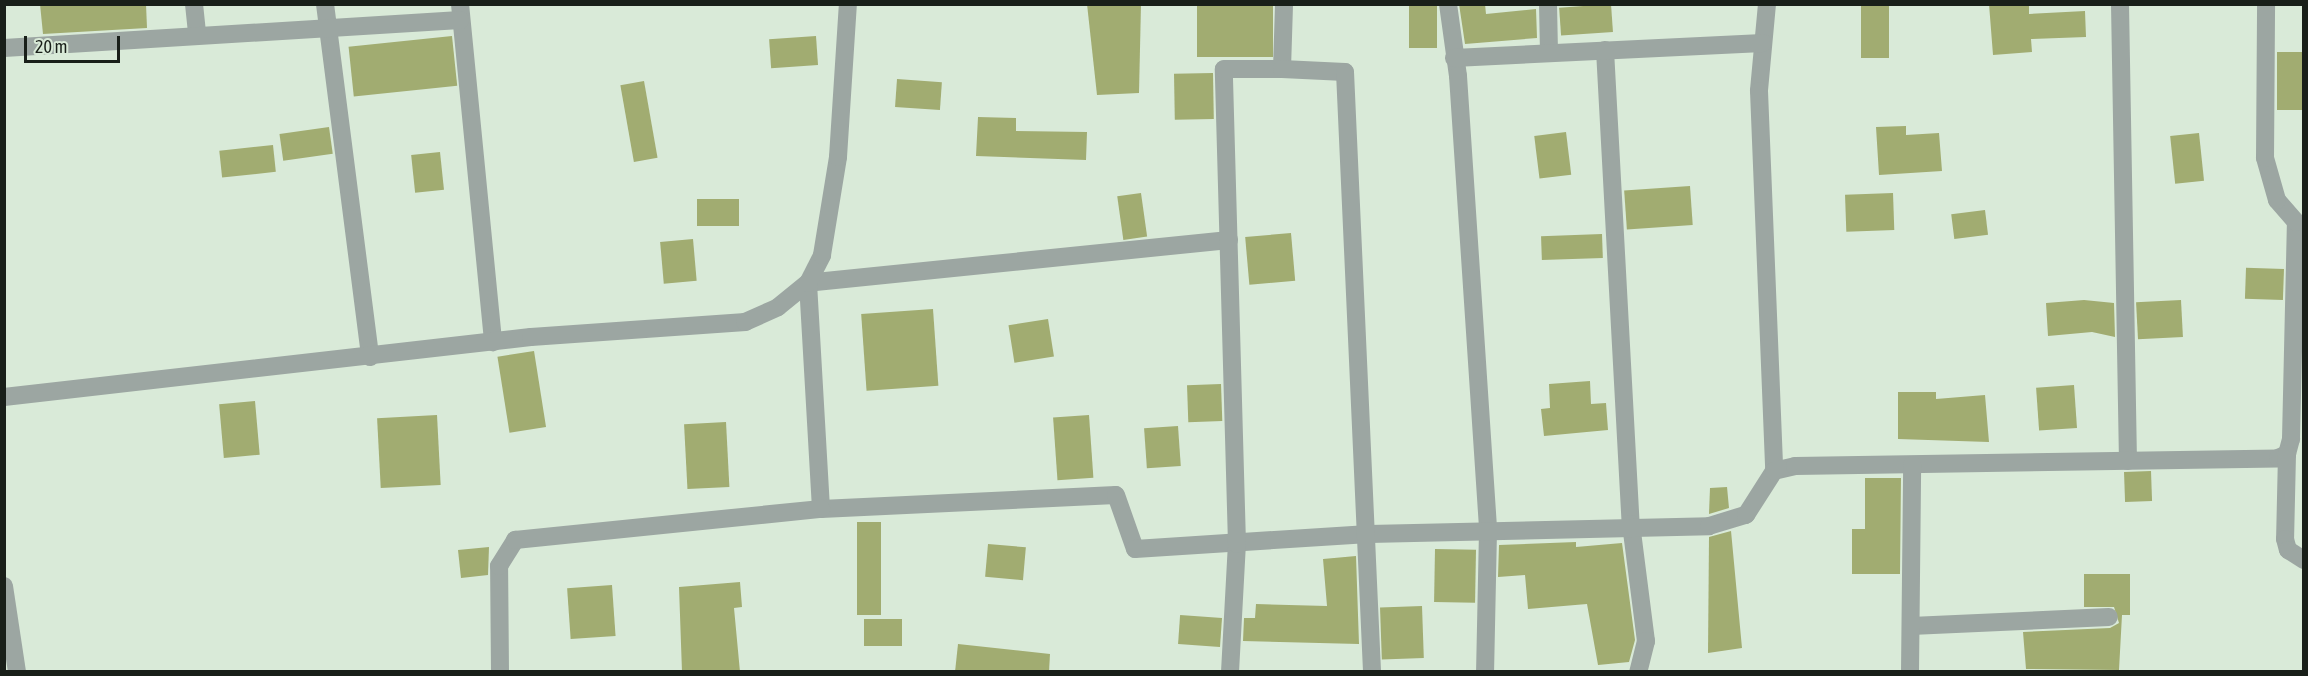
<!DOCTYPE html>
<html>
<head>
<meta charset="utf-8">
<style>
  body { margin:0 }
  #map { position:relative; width:2308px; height:676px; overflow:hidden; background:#d9ead8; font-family:"Asap Condensed",sans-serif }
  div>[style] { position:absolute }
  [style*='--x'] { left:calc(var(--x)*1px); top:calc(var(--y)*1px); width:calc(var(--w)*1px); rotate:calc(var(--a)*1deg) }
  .building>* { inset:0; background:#a1ac71; transform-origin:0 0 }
  .minor>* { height:18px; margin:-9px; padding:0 9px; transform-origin:9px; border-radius:9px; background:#9ca6a2 }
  span { translate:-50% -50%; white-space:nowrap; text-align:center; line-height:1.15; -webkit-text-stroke:4.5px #d9ead8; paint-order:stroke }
  .frame { position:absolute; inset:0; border:6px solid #191f19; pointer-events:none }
  .scale { position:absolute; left:24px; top:36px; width:96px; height:27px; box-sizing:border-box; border:3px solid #191f19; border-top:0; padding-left:8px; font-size:18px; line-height:21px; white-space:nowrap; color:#191f19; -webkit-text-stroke:4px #d9ead8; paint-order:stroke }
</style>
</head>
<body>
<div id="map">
  <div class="building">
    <i style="clip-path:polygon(40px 4px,146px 4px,147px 28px,43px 34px)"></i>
    <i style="clip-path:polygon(1087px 4px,1141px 4px,1139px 93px,1097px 95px)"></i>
    <i style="left:1197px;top:4px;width:76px;height:53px"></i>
    <i style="left:1409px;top:4px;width:28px;height:44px"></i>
    <i style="clip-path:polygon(1459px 4px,1485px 4px,1486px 14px,1536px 9px,1537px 38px,1465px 44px)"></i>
    <i style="left:1611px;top:4px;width:28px;height:52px;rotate:86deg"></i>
    <i style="left:1861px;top:4px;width:28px;height:54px"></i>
    <i style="clip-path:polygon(1989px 4px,2029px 4px,2029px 14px,2085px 11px,2086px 37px,2031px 39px,2032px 52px,1993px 55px)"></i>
    <i style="left:452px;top:36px;width:50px;height:104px;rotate:84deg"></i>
    <i style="left:816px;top:36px;width:29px;height:47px;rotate:86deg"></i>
    <i style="left:2304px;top:52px;width:58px;height:27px;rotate:90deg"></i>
    <i style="left:1213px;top:73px;width:46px;height:39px;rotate:89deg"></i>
    <i style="left:897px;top:79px;width:45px;height:28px;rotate:4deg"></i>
    <i style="left:644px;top:81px;width:78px;height:24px;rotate:80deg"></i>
    <i style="clip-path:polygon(978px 117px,1016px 118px,1016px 131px,1087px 132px,1086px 160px,976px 156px)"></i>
    <i style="clip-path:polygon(1906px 126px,1906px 135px,1939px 133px,1942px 171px,1879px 175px,1876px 127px)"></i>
    <i style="left:329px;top:127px;width:27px;height:50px;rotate:82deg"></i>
    <i style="left:1566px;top:132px;width:43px;height:32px;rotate:83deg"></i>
    <i style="left:2199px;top:133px;width:48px;height:29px;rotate:84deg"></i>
    <i style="left:273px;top:145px;width:27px;height:54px;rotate:84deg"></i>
    <i style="left:440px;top:152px;width:38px;height:29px;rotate:84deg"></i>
    <i style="left:1690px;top:186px;width:39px;height:66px;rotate:86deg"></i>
    <i style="left:1141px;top:193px;width:44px;height:24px;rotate:82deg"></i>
    <i style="left:1893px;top:193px;width:37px;height:48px;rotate:88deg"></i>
    <i style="left:697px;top:199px;width:42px;height:27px"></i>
    <i style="left:1985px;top:210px;width:25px;height:34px;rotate:83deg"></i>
    <i style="left:1291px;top:233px;width:48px;height:46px;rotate:85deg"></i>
    <i style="left:1602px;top:234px;width:24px;height:61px;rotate:88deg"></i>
    <i style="left:693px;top:239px;width:42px;height:33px;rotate:85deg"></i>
    <i style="left:2284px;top:269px;width:31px;height:38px;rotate:92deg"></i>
    <i style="clip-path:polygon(2084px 300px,2114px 303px,2115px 337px,2092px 332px,2048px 336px,2046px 303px)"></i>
    <i style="left:2181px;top:300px;width:37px;height:45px;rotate:87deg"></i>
    <i style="left:933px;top:309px;width:77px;height:72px;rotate:86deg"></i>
    <i style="left:1048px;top:319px;width:38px;height:40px;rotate:81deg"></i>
    <i style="left:534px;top:351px;width:77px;height:37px;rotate:81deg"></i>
    <i style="clip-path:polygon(1590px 381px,1591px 404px,1606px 403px,1608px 430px,1544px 436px,1541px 409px,1550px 408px,1549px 384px)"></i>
    <i style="left:1221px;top:384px;width:37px;height:34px;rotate:88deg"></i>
    <i style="left:2074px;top:385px;width:43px;height:38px;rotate:86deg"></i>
    <i style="clip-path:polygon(1898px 392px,1936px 392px,1936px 399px,1985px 395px,1989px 442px,1898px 439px)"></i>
    <i style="left:255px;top:401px;width:54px;height:36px;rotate:85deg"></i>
    <i style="left:437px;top:415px;width:70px;height:60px;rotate:87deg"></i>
    <i style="left:1089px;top:415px;width:63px;height:36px;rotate:86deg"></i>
    <i style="left:726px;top:422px;width:65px;height:42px;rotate:87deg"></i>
    <i style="left:1178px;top:426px;width:40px;height:34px;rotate:86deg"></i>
    <i style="left:2151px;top:471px;width:30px;height:27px;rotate:88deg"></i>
    <i style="clip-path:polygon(1865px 478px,1901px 478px,1900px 574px,1852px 574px,1852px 529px,1865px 529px)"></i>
    <i style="clip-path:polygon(1727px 487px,1729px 508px,1709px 514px,1710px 488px)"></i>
    <i style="left:857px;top:522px;width:24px;height:93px"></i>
    <i style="clip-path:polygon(1731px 531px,1742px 648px,1708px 653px,1709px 537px)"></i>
    <i style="clip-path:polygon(1576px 542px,1576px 547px,1622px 543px,1635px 640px,1629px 662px,1598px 665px,1587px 604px,1528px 609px,1525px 575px,1498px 577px,1499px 545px)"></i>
    <i style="left:988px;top:544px;width:38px;height:33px;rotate:5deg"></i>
    <i style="clip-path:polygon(489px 547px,488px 575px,461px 578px,458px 550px)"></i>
    <i style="left:1435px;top:549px;width:41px;height:53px;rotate:1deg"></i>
    <i style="clip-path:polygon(1356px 556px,1359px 644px,1243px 641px,1244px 618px,1255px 618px,1256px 604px,1327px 606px,1323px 559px)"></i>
    <i style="clip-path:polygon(2084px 574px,2130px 574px,2130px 615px,2122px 615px,2119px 670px,2026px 669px,2023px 632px,2110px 628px,2119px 623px,2114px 607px,2084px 607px)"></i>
    <i style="clip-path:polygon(740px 582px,742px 607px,734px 608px,740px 672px,682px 672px,679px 587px)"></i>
    <i style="left:612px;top:585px;width:51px;height:45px;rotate:86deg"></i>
    <i style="left:1422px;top:606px;width:52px;height:42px;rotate:88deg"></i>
    <i style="left:1222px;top:618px;width:29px;height:42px;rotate:94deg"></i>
    <i style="left:864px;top:619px;width:38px;height:27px"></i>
    <i style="clip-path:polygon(958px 644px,1050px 654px,1049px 672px,955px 672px)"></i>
  </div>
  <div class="minor">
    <i style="--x:194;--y:4;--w:31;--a:84"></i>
    <i style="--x:325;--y:4;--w:356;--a:82.7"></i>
    <i style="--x:460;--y:4;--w:340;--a:84.4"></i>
    <i style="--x:1448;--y:4;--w:73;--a:82.1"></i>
    <i style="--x:1458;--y:76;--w:456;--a:86.2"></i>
    <i style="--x:1488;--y:531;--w:141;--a:91.2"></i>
    <i style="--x:1548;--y:4;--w:49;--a:88.8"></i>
    <i style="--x:1767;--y:4;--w:87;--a:95.3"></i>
    <i style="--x:1759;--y:91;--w:380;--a:87.7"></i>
    <i style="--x:2120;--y:4;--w:457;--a:89"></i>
    <i style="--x:4;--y:48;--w:457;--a:-3.5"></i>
    <i style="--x:1605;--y:50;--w:475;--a:86.9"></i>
    <i style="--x:1631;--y:524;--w:118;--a:82.7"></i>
    <i style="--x:1646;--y:641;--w:32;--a:104"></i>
    <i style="--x:1454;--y:58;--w:309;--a:-2.8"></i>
    <i style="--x:1282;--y:69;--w:65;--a:-88.2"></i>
    <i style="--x:1229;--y:240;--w:423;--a:174.2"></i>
    <i style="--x:808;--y:283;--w:226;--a:86.7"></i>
    <i style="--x:821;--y:509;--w:295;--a:-2.7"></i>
    <i style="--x:1116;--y:495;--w:57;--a:70.6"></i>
    <i style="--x:1135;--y:549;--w:234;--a:-3.7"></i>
    <i style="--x:1369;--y:534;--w:340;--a:-1.3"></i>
    <i style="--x:1709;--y:526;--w:39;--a:-17"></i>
    <i style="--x:1746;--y:515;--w:52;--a:-57.5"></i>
    <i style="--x:1774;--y:471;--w:22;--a:-13"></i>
    <i style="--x:1795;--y:466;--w:483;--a:-0.9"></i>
    <i style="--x:2278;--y:458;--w:10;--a:-24"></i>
    <i style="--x:2287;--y:454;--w:16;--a:-75"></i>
    <i style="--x:2291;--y:439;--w:217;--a:-88.7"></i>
    <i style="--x:2296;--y:222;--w:29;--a:-131"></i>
    <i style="--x:2277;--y:200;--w:44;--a:-105.9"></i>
    <i style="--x:2265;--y:158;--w:154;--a:-89.6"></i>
    <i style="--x:4;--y:397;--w:530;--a:-6.5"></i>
    <i style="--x:531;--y:337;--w:215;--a:-4"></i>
    <i style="--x:745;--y:322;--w:36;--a:-24"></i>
    <i style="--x:778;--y:307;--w:38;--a:-39"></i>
    <i style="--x:808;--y:283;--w:31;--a:-63"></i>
    <i style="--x:822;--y:255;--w:99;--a:-80.7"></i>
    <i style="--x:838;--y:157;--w:153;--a:-86.3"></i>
    <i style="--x:2287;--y:454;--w:85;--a:91.3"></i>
    <i style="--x:2285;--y:539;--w:11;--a:75"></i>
    <i style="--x:2288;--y:550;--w:19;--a:32"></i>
    <i style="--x:4;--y:586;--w:87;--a:81.4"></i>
    <i style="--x:1911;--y:626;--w:198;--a:-2.6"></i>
    <i style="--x:500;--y:672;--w:106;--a:-90.5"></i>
    <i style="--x:499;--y:566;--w:31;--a:-58"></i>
    <i style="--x:515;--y:540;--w:308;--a:-5.8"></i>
    <i style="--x:1230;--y:672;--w:128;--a:-86.9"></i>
    <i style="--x:1237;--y:544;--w:475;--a:-91.6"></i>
    <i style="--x:1224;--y:69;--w:58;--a:0"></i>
    <i style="--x:1282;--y:69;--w:63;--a:2.7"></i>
    <i style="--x:1345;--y:72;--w:601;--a:87.42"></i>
    <i style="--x:1910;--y:672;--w:207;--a:-89.4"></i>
  </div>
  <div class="frame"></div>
  <div class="scale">20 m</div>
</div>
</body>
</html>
